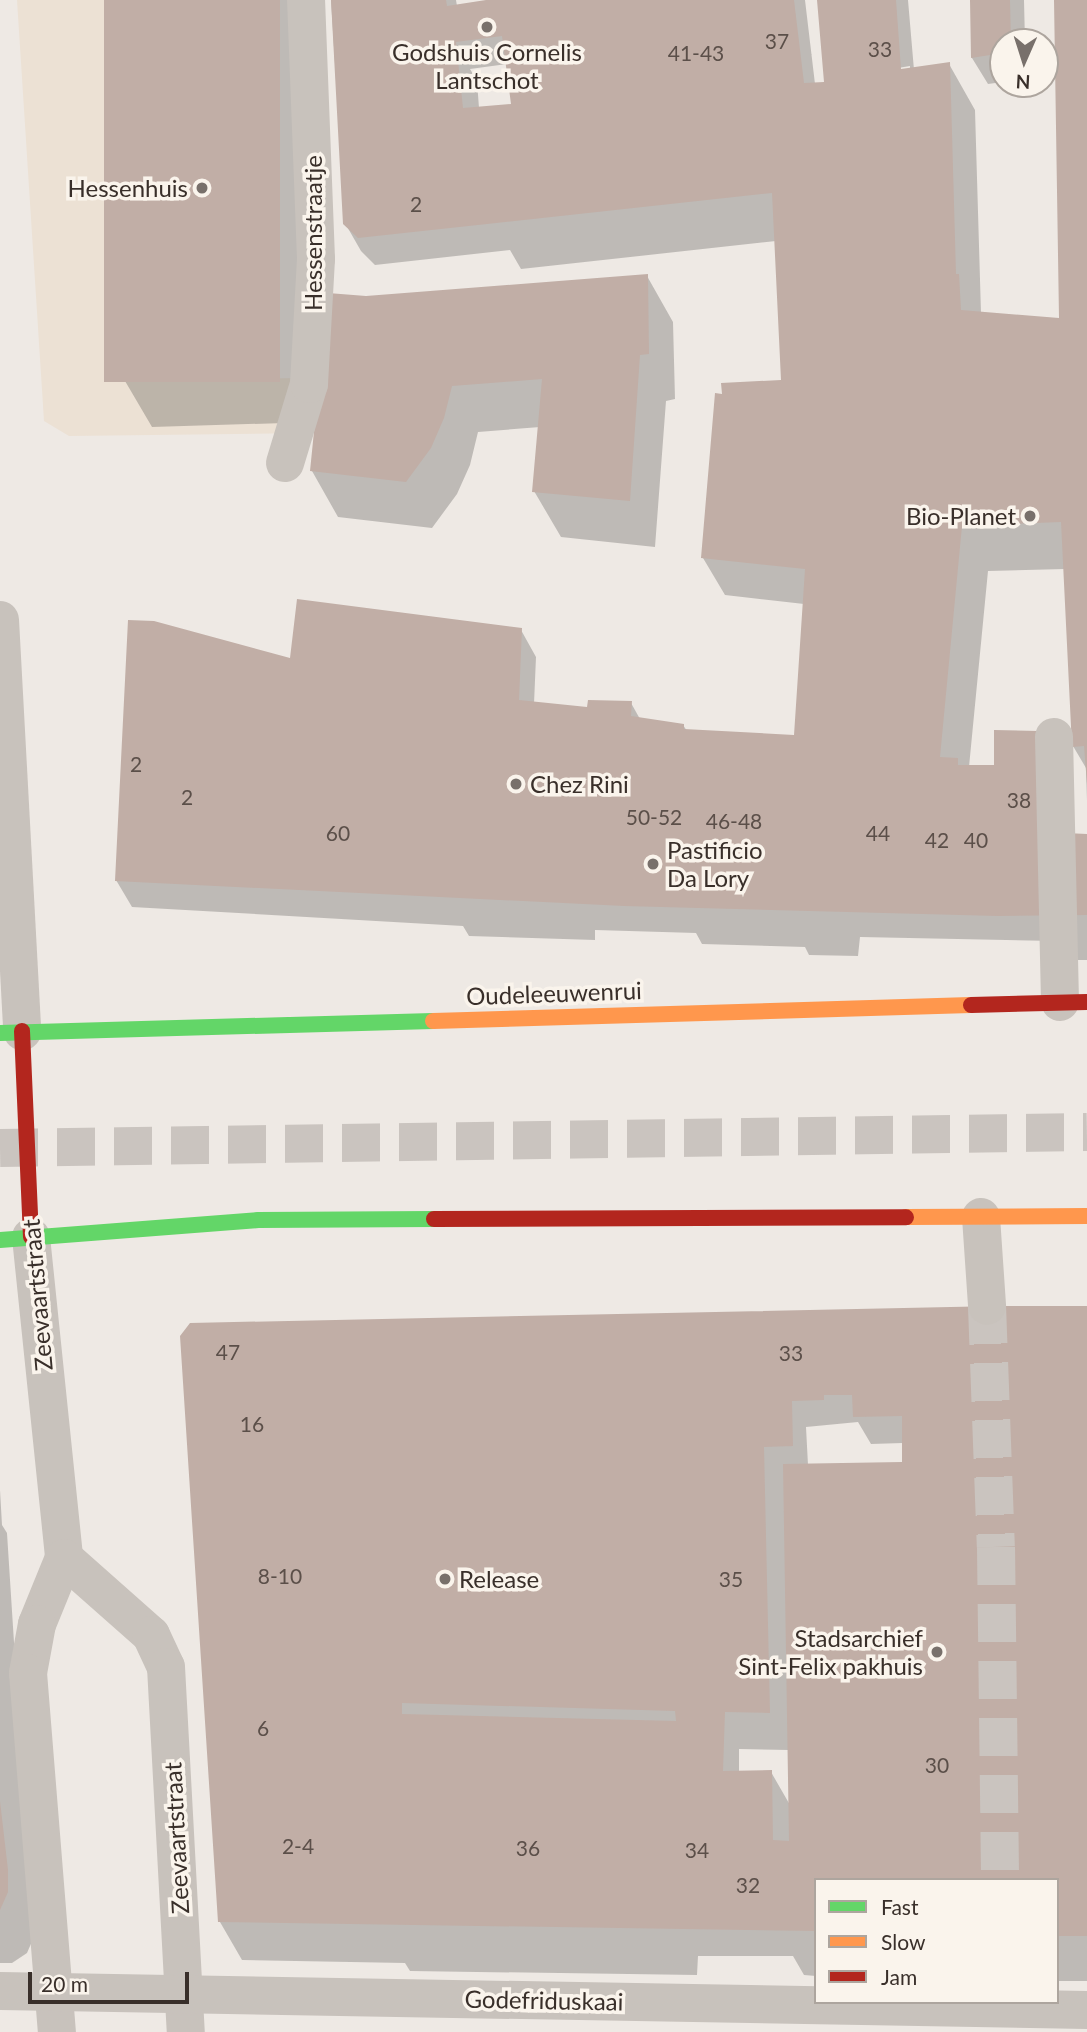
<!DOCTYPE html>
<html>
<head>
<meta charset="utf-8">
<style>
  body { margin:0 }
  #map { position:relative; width:1087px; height:2032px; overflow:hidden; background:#eee9e4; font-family:Lato,sans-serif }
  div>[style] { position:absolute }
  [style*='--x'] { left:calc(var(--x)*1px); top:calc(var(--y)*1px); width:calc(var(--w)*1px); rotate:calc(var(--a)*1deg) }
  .plaza>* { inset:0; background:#ece1d4 }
  .shadow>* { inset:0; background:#0003 }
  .building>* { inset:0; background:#c1aea6; transform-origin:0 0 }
  .street-tunnel>* { height:38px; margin-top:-19px; transform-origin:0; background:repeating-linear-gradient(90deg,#cac4bf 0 38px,transparent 0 57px) }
  .secondary-tunnel>* { height:38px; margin-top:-19px; transform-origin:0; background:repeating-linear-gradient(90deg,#cac4bf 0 38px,transparent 0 57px) }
  .street>* { height:38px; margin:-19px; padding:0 19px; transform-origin:19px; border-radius:19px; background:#c8c2bc }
  .fast>* { height:16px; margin:-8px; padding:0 8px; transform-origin:8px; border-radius:8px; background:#63d668 }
  .slow>* { height:16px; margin:-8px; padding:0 8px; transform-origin:8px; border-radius:8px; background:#ff974d }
  .jam>* { height:16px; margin:-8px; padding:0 8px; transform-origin:8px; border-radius:8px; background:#b3261e }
  .dots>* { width:19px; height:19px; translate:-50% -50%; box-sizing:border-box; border:4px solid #faf4ec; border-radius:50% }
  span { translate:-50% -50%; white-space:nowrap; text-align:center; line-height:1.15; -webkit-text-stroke:7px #faf4ec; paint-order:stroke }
  .number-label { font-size:21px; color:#5b4f49 }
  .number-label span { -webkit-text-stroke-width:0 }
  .poi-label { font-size:24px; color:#392f2a }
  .right { translate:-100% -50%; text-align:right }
  .left { translate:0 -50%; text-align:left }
  .street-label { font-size:24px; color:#392f2a }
  .legend { position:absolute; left:814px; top:1878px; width:245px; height:126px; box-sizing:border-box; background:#faf4ec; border:2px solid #ada59e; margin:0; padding:9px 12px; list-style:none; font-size:21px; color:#392f2a }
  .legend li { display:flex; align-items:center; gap:14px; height:35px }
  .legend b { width:35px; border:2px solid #ada59e }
  .north { position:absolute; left:989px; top:28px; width:70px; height:70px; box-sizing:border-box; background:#faf4ec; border:2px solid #ada59e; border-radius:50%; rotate:183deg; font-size:19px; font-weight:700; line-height:28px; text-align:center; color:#392f2a }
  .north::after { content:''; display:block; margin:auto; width:24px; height:32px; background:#78706b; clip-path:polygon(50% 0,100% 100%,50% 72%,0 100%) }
  .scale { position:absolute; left:28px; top:1972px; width:161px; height:32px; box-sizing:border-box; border:4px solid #392f2a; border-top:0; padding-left:9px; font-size:21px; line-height:24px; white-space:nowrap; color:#392f2a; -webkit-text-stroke:5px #faf4ec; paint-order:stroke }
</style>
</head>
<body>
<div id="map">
  <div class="plaza">
    <i style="clip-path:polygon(17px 0,104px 0,123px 381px,300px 378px,309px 433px,69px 436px,44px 421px)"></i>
  </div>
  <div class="shadow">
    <i style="clip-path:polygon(106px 0,303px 0,321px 351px,366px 298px,647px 276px,673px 322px,675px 399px,666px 401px,655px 547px,561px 537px,534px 491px,540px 427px,478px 432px,470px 465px,457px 494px,432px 528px,338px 517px,312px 471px,316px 422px,152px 427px,125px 381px)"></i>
    <i style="clip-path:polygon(evenodd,331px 0,456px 0,457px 6px,499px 0,805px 0,815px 84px,826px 83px,818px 0,908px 0,914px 70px,949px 64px,975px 110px,981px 313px,1061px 320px,1056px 0,1087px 0,1087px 801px,1086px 768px,1073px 746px,1065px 569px,988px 571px,969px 767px,1057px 834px,1087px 836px,1087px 960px,1067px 960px,1056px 941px,860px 937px,858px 956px,809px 955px,805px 947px,702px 944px,696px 933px,595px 930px,595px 940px,469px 936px,463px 926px,132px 907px,116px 880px,292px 660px,521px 630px,536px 657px,534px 704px,586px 709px,631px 703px,640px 719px,683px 725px,687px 731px,795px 737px,804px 604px,725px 595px,703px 558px,724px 396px,783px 382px,776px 241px,521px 269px,510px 250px,375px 265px,361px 251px,345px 223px,331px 0,507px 64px,513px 105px,479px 108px,477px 81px,470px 69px,507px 64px,331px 0,910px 66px,910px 69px,874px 72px,910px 66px)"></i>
    <i style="clip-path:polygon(972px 0,1024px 0,1025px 42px,1003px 42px,1003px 82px,988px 84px,972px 58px)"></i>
    <i style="clip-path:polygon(evenodd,1087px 1307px,1087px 1981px,1057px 1981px,1057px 1880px,816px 1880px,816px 1976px,804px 1975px,793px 1956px,698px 1956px,697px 1975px,410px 1971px,405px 1963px,242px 1960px,220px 1922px,190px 1447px,1087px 1307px,858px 1422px,871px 1444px,903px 1443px,903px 1464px,808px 1465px,806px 1427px,858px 1422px,1087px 1307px,739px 1749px,789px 1750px,790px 1805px,771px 1772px,739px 1772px,739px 1749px)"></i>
    <i style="clip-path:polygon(0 1490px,2px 1525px,7px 1533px,33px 1939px,27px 1953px,12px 1963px,0 1963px)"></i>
  </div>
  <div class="building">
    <i style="left:104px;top:0;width:176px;height:382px"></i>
    <i style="clip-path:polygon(evenodd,331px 0,446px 0,447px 6px,486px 0,794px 0,804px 83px,824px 82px,817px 0,896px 0,901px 69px,950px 62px,956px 274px,959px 274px,961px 310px,1059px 318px,1054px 0,1087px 0,1087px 784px,1084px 746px,1072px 747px,1061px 522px,962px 526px,940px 757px,958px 758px,958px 765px,994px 765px,994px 730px,1038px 731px,1044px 832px,1087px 834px,1087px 915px,998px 916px,624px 906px,115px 881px,128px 620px,154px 621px,290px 658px,297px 599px,522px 628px,519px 700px,587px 707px,588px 700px,632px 701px,631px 716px,684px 724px,684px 729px,794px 735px,805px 569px,701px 558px,715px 393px,722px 394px,721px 383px,781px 380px,772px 193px,358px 238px,343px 224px,331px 0,502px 36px,511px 104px,463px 108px,456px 42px,502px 36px)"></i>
    <i style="clip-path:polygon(970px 0,1010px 0,1011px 42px,1003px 42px,1003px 53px,971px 58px)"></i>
    <i style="clip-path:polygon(648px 274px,649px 354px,640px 355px,630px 501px,532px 492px,542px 379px,452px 386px,444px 418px,431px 448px,406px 482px,310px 471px,328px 293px,366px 296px)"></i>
    <i style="clip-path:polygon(evenodd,998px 1306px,1087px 1306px,1087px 1936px,1057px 1936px,1057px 1880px,816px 1880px,816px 1931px,218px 1922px,180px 1336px,190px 1323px,998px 1306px,824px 1395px,852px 1395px,853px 1417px,902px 1416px,902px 1462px,783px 1464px,789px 1841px,773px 1840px,772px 1770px,723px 1771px,725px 1712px,770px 1713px,764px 1447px,793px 1446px,792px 1401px,824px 1400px,824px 1395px,998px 1306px,402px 1703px,675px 1711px,676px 1721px,402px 1714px,402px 1703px)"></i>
    <i style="clip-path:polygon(0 1801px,8px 1870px,8px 1892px,0 1910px)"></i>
  </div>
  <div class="street-tunnel">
    <i style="--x:987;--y:1306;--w:241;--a:87.9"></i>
    <i style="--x:996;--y:1547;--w:333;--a:89.3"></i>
  </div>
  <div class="secondary-tunnel">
    <i style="--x:0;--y:1148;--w:1087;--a:-0.84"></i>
  </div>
  <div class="street">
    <i style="--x:285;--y:463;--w:83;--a:-73.1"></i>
    <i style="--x:309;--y:384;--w:125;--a:-86.8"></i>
    <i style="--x:316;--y:259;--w:259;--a:-92.2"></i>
    <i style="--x:0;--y:620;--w:412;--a:86.9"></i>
    <i style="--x:1054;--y:737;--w:265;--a:88.7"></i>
    <i style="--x:981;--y:1217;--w:89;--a:86.1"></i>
    <i style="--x:31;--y:1237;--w:323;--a:84.1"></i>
    <i style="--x:64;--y:1558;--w:71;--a:112.2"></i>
    <i style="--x:37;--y:1624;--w:50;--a:100.4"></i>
    <i style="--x:28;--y:1673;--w:360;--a:85.4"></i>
    <i style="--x:64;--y:1558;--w:116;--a:41.5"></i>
    <i style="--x:151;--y:1635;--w:35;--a:65"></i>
    <i style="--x:166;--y:1667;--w:366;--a:86.9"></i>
    <i style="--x:0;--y:1991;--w:1087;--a:1"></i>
  </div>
  <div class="fast">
    <i style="--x:0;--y:1033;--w:433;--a:-1.6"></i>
    <i style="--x:0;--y:1240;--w:259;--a:-4.4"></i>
    <i style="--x:258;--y:1220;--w:176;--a:-0.3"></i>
  </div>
  <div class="slow">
    <i style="--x:433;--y:1021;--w:538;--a:-1.7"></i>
    <i style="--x:906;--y:1217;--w:181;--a:-0.3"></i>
  </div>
  <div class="jam">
    <i style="--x:971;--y:1005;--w:116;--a:-1.5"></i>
    <i style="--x:22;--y:1031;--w:206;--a:87.5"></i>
    <i style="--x:434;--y:1219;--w:472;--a:-0.2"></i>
  </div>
  <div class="dots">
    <i style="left:487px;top:27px;background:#78706b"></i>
    <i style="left:202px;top:188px;background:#78706b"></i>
    <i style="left:1030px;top:516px;background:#78706b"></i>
    <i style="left:516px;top:784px;background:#78706b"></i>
    <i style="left:653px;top:864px;background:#78706b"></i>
    <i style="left:445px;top:1579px;background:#78706b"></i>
    <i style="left:937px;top:1652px;background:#78706b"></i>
  </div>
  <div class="number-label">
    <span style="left:777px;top:41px">37</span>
    <span style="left:880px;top:49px">33</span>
    <span style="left:696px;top:53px">41-43</span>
    <span style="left:416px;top:204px">2</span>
    <span style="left:136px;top:764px">2</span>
    <span style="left:187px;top:797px">2</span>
    <span style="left:1019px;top:800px">38</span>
    <span style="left:654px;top:817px">50-52</span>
    <span style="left:734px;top:821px">46-48</span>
    <span style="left:338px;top:833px">60</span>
    <span style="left:878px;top:833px">44</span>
    <span style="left:937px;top:840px">42</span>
    <span style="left:976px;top:840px">40</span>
    <span style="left:228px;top:1352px">47</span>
    <span style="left:791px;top:1353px">33</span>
    <span style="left:252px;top:1424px">16</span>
    <span style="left:280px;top:1576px">8-10</span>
    <span style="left:731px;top:1579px">35</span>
    <span style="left:263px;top:1728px">6</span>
    <span style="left:937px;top:1765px">30</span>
    <span style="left:298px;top:1846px">2-4</span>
    <span style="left:528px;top:1848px">36</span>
    <span style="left:697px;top:1850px">34</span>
    <span style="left:748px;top:1885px">32</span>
  </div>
  <div class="poi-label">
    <span style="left:487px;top:66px">Godshuis Cornelis<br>Lantschot</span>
    <span class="right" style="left:188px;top:188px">Hessenhuis</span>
    <span class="right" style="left:1016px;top:516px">Bio-Planet</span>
    <span class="left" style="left:530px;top:784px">Chez Rini</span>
    <span class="left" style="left:667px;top:864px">Pastificio<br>Da Lory</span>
    <span class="left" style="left:459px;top:1579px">Release</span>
    <span class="right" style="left:923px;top:1652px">Stadsarchief<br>Sint-Felix pakhuis</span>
  </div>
  <div class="street-label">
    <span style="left:313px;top:233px;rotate:-90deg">Hessenstraatje</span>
    <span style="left:554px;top:993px;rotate:-2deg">Oudeleeuwenrui</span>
    <span style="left:37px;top:1295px;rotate:-95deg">Zeevaartstraat</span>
    <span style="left:176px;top:1838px;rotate:-93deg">Zeevaartstraat</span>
    <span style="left:544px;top:2000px;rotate:1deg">Godefriduskaai</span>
  </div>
  <ul class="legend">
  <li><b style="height:9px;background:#63d668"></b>Fast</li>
  <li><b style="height:9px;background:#ff974d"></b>Slow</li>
  <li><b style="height:9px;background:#b3261e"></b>Jam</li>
  </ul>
  <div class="north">N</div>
  <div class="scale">20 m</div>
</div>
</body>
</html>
